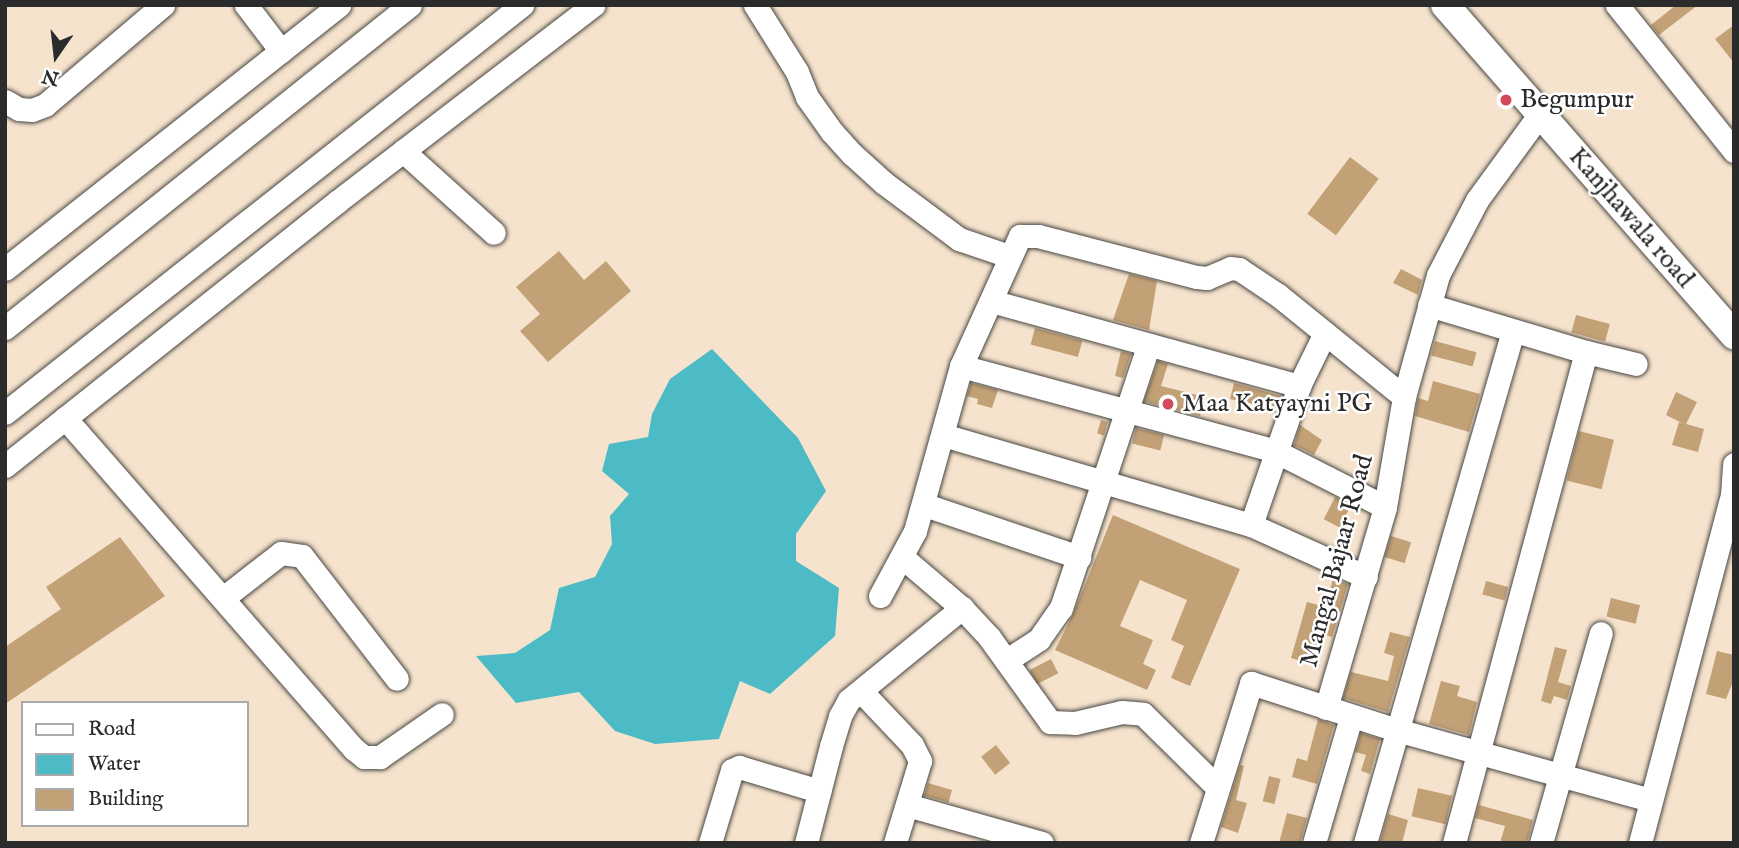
<!DOCTYPE html>
<html>
<head>
<meta charset="utf-8">
<style>
  body { margin:0 }
  #map { position:relative; width:1739px; height:848px; overflow:hidden; background:#f6e3cd; font-family:"IM FELL English",serif }
  div>[style] { position:absolute }
  [style*='--x'] { left:calc(var(--x)*1px); top:calc(var(--y)*1px); width:calc(var(--w)*1px); rotate:calc(var(--a)*1deg) }
  .water>* { inset:0; background:#4dbbc5 }
  .building>* { inset:0; background:#c3a176; transform-origin:0 0 }
  .roads { filter:drop-shadow(0 0 2px #494743) drop-shadow(0 0 2px #494743) }
  .minor>* { height:23px; margin:-11.5px; padding:0 11.5px; transform-origin:11.5px; border-radius:11.5px; background:#fff }
  .major>* { height:28px; margin:-14px; padding:0 14px; transform-origin:14px; border-radius:14px; background:#fff }
  .dots>* { width:19px; height:19px; translate:-50% -50%; box-sizing:border-box; border:4px solid #fff; border-radius:50% }
  span { translate:-50% -50%; white-space:nowrap; text-align:center; line-height:1.15; -webkit-text-stroke:5px #fff; paint-order:stroke }
  .poi-label { font-size:26px; color:#2b2b2b }
  .left { translate:0 -50%; text-align:left }
  .street-label { font-size:26px; color:#2b2b2b }
  .frame { position:absolute; inset:0; border:7px solid #2b2b2b; pointer-events:none }
  .legend { position:absolute; left:21px; top:701px; width:228px; height:126px; box-sizing:border-box; background:#fff; border:2px solid #aaa; margin:0; padding:9px 12px; list-style:none; font-size:21px; color:#2b2b2b }
  .legend li { display:flex; align-items:center; gap:14px; height:35px }
  .legend b { width:35px; border:2px solid #aaa }
  .north { position:absolute; left:21px; top:21px; width:70px; height:70px; -webkit-text-stroke:5px #fff; paint-order:stroke; rotate:194deg; font-size:19px; font-weight:700; line-height:28px; text-align:center; color:#2b2b2b }
  .north::after { content:''; display:block; margin:auto; width:24px; height:32px; background:#2b2b2b; clip-path:polygon(50% 0,100% 100%,50% 72%,0 100%) }
</style>
</head>
<body>
<div id="map">
  <div class="water">
    <i style="clip-path:polygon(712px 349px,798px 438px,826px 491px,796px 534px,796px 561px,839px 588px,835px 636px,770px 694px,740px 681px,719px 739px,655px 744px,615px 731px,579px 692px,516px 703px,476px 656px,515px 653px,550px 630px,559px 588px,595px 577px,612px 544px,610px 516px,629px 494px,602px 471px,609px 444px,648px 437px,652px 414px,670px 379px)"></i>
  </div>
  <div class="building">
    <i style="clip-path:polygon(1676px 5px,1698px 5px,1659px 35px,1651px 25px)"></i>
    <i style="clip-path:polygon(1734px 25px,1734px 63px,1715px 39px)"></i>
    <i style="left:1350px;top:157px;width:36px;height:71px;rotate:37deg"></i>
    <i style="clip-path:polygon(559px 251px,584px 280px,606px 261px,631px 291px,548px 362px,520px 331px,540px 314px,516px 287px)"></i>
    <i style="clip-path:polygon(1401px 269px,1422px 280px,1418px 295px,1393px 283px)"></i>
    <i style="clip-path:polygon(1129px 274px,1157px 281px,1149px 330px,1113px 320px)"></i>
    <i style="left:1576px;top:315px;width:35px;height:18px;rotate:15deg"></i>
    <i style="left:1035px;top:328px;width:49px;height:17px;rotate:15deg"></i>
    <i style="left:1435px;top:341px;width:43px;height:15px;rotate:15deg"></i>
    <i style="clip-path:polygon(1121px 351px,1131px 354px,1123px 378px,1115px 376px)"></i>
    <i style="clip-path:polygon(1158px 361px,1168px 364px,1161px 386px,1205px 397px,1200px 416px,1144px 401px)"></i>
    <i style="clip-path:polygon(1433px 381px,1480px 394px,1469px 432px,1415px 416px,1418px 398px,1428px 401px)"></i>
    <i style="clip-path:polygon(971px 383px,998px 390px,992px 408px,977px 404px,978px 399px,967px 396px)"></i>
    <i style="clip-path:polygon(1234px 383px,1281px 396px,1276px 409px,1230px 399px)"></i>
    <i style="clip-path:polygon(1676px 392px,1697px 402px,1686px 424px,1704px 429px,1698px 452px,1672px 445px,1679px 422px,1684px 424px,1666px 415px)"></i>
    <i style="left:1101px;top:420px;width:7px;height:14px;rotate:16deg"></i>
    <i style="clip-path:polygon(1300px 425px,1322px 440px,1314px 455px,1294px 445px)"></i>
    <i style="left:1136px;top:428px;width:29px;height:16px;rotate:14deg"></i>
    <i style="left:1579px;top:431px;width:36px;height:51px;rotate:14deg"></i>
    <i style="left:1335px;top:497px;width:18px;height:25px;rotate:27deg"></i>
    <i style="clip-path:polygon(1113px 515px,1240px 569px,1190px 686px,1171px 678px,1184px 646px,1171px 640px,1187px 600px,1140px 580px,1120px 626px,1153px 640px,1143px 664px,1156px 670px,1147px 690px,1055px 650px,1074px 612px)"></i>
    <i style="left:1391px;top:536px;width:21px;height:22px;rotate:17deg"></i>
    <i style="clip-path:polygon(120px 537px,165px 596px,5px 704px,5px 647px,61px 609px,46px 587px)"></i>
    <i style="clip-path:polygon(1333px 578px,1348px 584px,1332px 637px,1323px 634px,1315px 665px,1291px 658px,1307px 602px,1326px 607px)"></i>
    <i style="left:1486px;top:581px;width:23px;height:14px;rotate:15deg"></i>
    <i style="left:1611px;top:598px;width:30px;height:19px;rotate:14deg"></i>
    <i style="clip-path:polygon(1390px 632px,1410px 637px,1388px 712px,1343px 698px,1351px 672px,1388px 681px,1394px 656px,1384px 653px)"></i>
    <i style="clip-path:polygon(1555px 647px,1567px 650px,1558px 682px,1571px 686px,1567px 700px,1554px 696px,1551px 704px,1541px 701px)"></i>
    <i style="clip-path:polygon(1717px 651px,1734px 655px,1734px 679px,1726px 699px,1706px 694px)"></i>
    <i style="left:1051px;top:659px;width:16px;height:24px;rotate:63deg"></i>
    <i style="clip-path:polygon(1441px 681px,1460px 686px,1457px 696px,1477px 702px,1469px 735px,1429px 724px)"></i>
    <i style="clip-path:polygon(1318px 719px,1334px 725px,1317px 784px,1292px 777px,1297px 758px,1307px 761px)"></i>
    <i style="clip-path:polygon(1361px 733px,1380px 739px,1370px 774px,1361px 771px,1366px 755px,1355px 752px)"></i>
    <i style="left:996px;top:745px;width:23px;height:19px;rotate:52deg"></i>
    <i style="clip-path:polygon(1240px 765px,1244px 766px,1236px 800px,1247px 803px,1238px 833px,1221px 827px)"></i>
    <i style="left:1269px;top:776px;width:12px;height:26px;rotate:14deg"></i>
    <i style="left:928px;top:783px;width:25px;height:13px;rotate:16deg"></i>
    <i style="left:1418px;top:788px;width:35px;height:29px;rotate:13deg"></i>
    <i style="clip-path:polygon(1479px 805px,1533px 820px,1527px 843px,1500px 843px,1505px 826px,1475px 818px)"></i>
    <i style="clip-path:polygon(1287px 813px,1307px 818px,1300px 843px,1279px 843px)"></i>
    <i style="clip-path:polygon(1388px 814px,1408px 820px,1402px 843px,1380px 842px)"></i>
  </div>
  <div class="roads">
    <div class="minor">
      <i style="--x:246;--y:5;--w:58;--a:52.7"></i>
      <i style="--x:755;--y:5;--w:79;--a:57.9"></i>
      <i style="--x:797;--y:72;--w:27;--a:68"></i>
      <i style="--x:807;--y:97;--w:43;--a:54.5"></i>
      <i style="--x:832;--y:132;--w:30;--a:48"></i>
      <i style="--x:852;--y:154;--w:43;--a:42.2"></i>
      <i style="--x:884;--y:183;--w:94;--a:36.7"></i>
      <i style="--x:959;--y:239;--w:53;--a:18.8"></i>
      <i style="--x:1617;--y:5;--w:187;--a:51.3"></i>
      <i style="--x:5;--y:101;--w:16;--a:30"></i>
      <i style="--x:19;--y:109;--w:13;--a:4"></i>
      <i style="--x:32;--y:110;--w:14;--a:-21"></i>
      <i style="--x:45;--y:105;--w:155;--a:-40.3"></i>
      <i style="--x:403;--y:151;--w:122;--a:42"></i>
      <i style="--x:5;--y:269;--w:426;--a:-38.3"></i>
      <i style="--x:991;--y:301;--w:320;--a:15.4"></i>
      <i style="--x:1429;--y:305;--w:164;--a:16.7"></i>
      <i style="--x:1586;--y:352;--w:51;--a:13.5"></i>
      <i style="--x:5;--y:328;--w:518;--a:-38.57"></i>
      <i style="--x:961;--y:366;--w:325;--a:15.1"></i>
      <i style="--x:1275;--y:451;--w:123;--a:27"></i>
      <i style="--x:5;--y:413;--w:659;--a:-38.28"></i>
      <i style="--x:65;--y:418;--w:439;--a:48.9"></i>
      <i style="--x:354;--y:749;--w:13;--a:39"></i>
      <i style="--x:364;--y:757;--w:16;--a:0"></i>
      <i style="--x:380;--y:757;--w:75;--a:-34.7"></i>
      <i style="--x:943;--y:435;--w:321;--a:16.3"></i>
      <i style="--x:1251;--y:525;--w:126;--a:24.3"></i>
      <i style="--x:5;--y:466;--w:426;--a:-38.5"></i>
      <i style="--x:338;--y:201;--w:322;--a:-37.5"></i>
      <i style="--x:925;--y:505;--w:163;--a:18.7"></i>
      <i style="--x:1251;--y:525;--w:147;--a:-70.9"></i>
      <i style="--x:1299;--y:386;--w:59;--a:-63.9"></i>
      <i style="--x:902;--y:557;--w:79;--a:40.4"></i>
      <i style="--x:962;--y:608;--w:40;--a:47"></i>
      <i style="--x:989;--y:637;--w:105;--a:54.3"></i>
      <i style="--x:1050;--y:722;--w:25;--a:2"></i>
      <i style="--x:1075;--y:723;--w:48;--a:-13.2"></i>
      <i style="--x:1122;--y:712;--w:21;--a:5"></i>
      <i style="--x:1143;--y:714;--w:104;--a:44.6"></i>
      <i style="--x:880;--y:596;--w:74;--a:-61.7"></i>
      <i style="--x:915;--y:531;--w:171;--a:-74.4"></i>
      <i style="--x:961;--y:366;--w:143;--a:-65.6"></i>
      <i style="--x:1020;--y:236;--w:18;--a:0"></i>
      <i style="--x:1038;--y:236;--w:164;--a:14.5"></i>
      <i style="--x:1197;--y:277;--w:10;--a:6"></i>
      <i style="--x:1207;--y:278;--w:25;--a:-23"></i>
      <i style="--x:1230;--y:268;--w:9;--a:6"></i>
      <i style="--x:1239;--y:269;--w:47;--a:33.7"></i>
      <i style="--x:1278;--y:295;--w:162;--a:39"></i>
      <i style="--x:223;--y:598;--w:73;--a:-37.8"></i>
      <i style="--x:281;--y:553;--w:21;--a:8"></i>
      <i style="--x:302;--y:556;--w:155;--a:52.3"></i>
      <i style="--x:1007;--y:660;--w:38;--a:-33"></i>
      <i style="--x:1039;--y:639;--w:38;--a:-55"></i>
      <i style="--x:1061;--y:608;--w:276;--a:-71.6"></i>
      <i style="--x:861;--y:691;--w:74;--a:46.6"></i>
      <i style="--x:912;--y:745;--w:18;--a:63"></i>
      <i style="--x:920;--y:761;--w:86;--a:107"></i>
      <i style="--x:1326;--y:708;--w:209;--a:-73.6"></i>
      <i style="--x:1385;--y:507;--w:112;--a:-80.2"></i>
      <i style="--x:1404;--y:397;--w:127;--a:-74.4"></i>
      <i style="--x:1438;--y:275;--w:85;--a:-62.5"></i>
      <i style="--x:1477;--y:200;--w:107;--a:-53.8"></i>
      <i style="--x:907;--y:805;--w:140;--a:15.7"></i>
      <i style="--x:710;--y:843;--w:76;--a:-73.2"></i>
      <i style="--x:732;--y:770;--w:8;--a:-23"></i>
      <i style="--x:739;--y:767;--w:84;--a:16.7"></i>
      <i style="--x:806;--y:843;--w:100;--a:-75.5"></i>
      <i style="--x:831;--y:746;--w:31;--a:-73"></i>
      <i style="--x:840;--y:716;--w:18;--a:-61"></i>
      <i style="--x:849;--y:700;--w:146;--a:-39.2"></i>
      <i style="--x:1201;--y:843;--w:168;--a:-72.6"></i>
      <i style="--x:1251;--y:683;--w:157;--a:17.9"></i>
      <i style="--x:1400;--y:731;--w:260;--a:15.4"></i>
      <i style="--x:1314;--y:843;--w:131;--a:-73.6"></i>
      <i style="--x:1365;--y:843;--w:533;--a:-73.88"></i>
      <i style="--x:1454;--y:843;--w:508;--a:-74.95"></i>
      <i style="--x:1541;--y:843;--w:218;--a:-74.1"></i>
      <i style="--x:1640;--y:843;--w:360;--a:-75.2"></i>
      <i style="--x:1732;--y:495;--w:31;--a:-86"></i>
    </div>
    <div class="major">
      <i style="--x:1445;--y:5;--w:439;--a:48.8"></i>
    </div>
  </div>
  <div class="dots">
    <i style="left:1506px;top:100px;background:#d1495b"></i>
    <i style="left:1168px;top:404px;background:#d1495b"></i>
  </div>
  <div class="poi-label">
    <span class="left" style="left:1520px;top:100px">Begumpur</span>
    <span class="left" style="left:1182px;top:404px">Maa Katyayni PG</span>
  </div>
  <div class="street-label">
    <span style="left:1631px;top:218px;rotate:49deg">Kanjhawala road</span>
    <span style="left:1337px;top:561px;rotate:-75deg">Mangal Bajaar Road</span>
  </div>
  <div class="frame"></div>
  <ul class="legend">
  <li><b style="height:9px;background:#fff"></b>Road</li>
  <li><b style="height:19px;background:#4dbbc5"></b>Water</li>
  <li><b style="height:19px;background:#c3a176"></b>Building</li>
  </ul>
  <div class="north">N</div>
</div>
</body>
</html>
